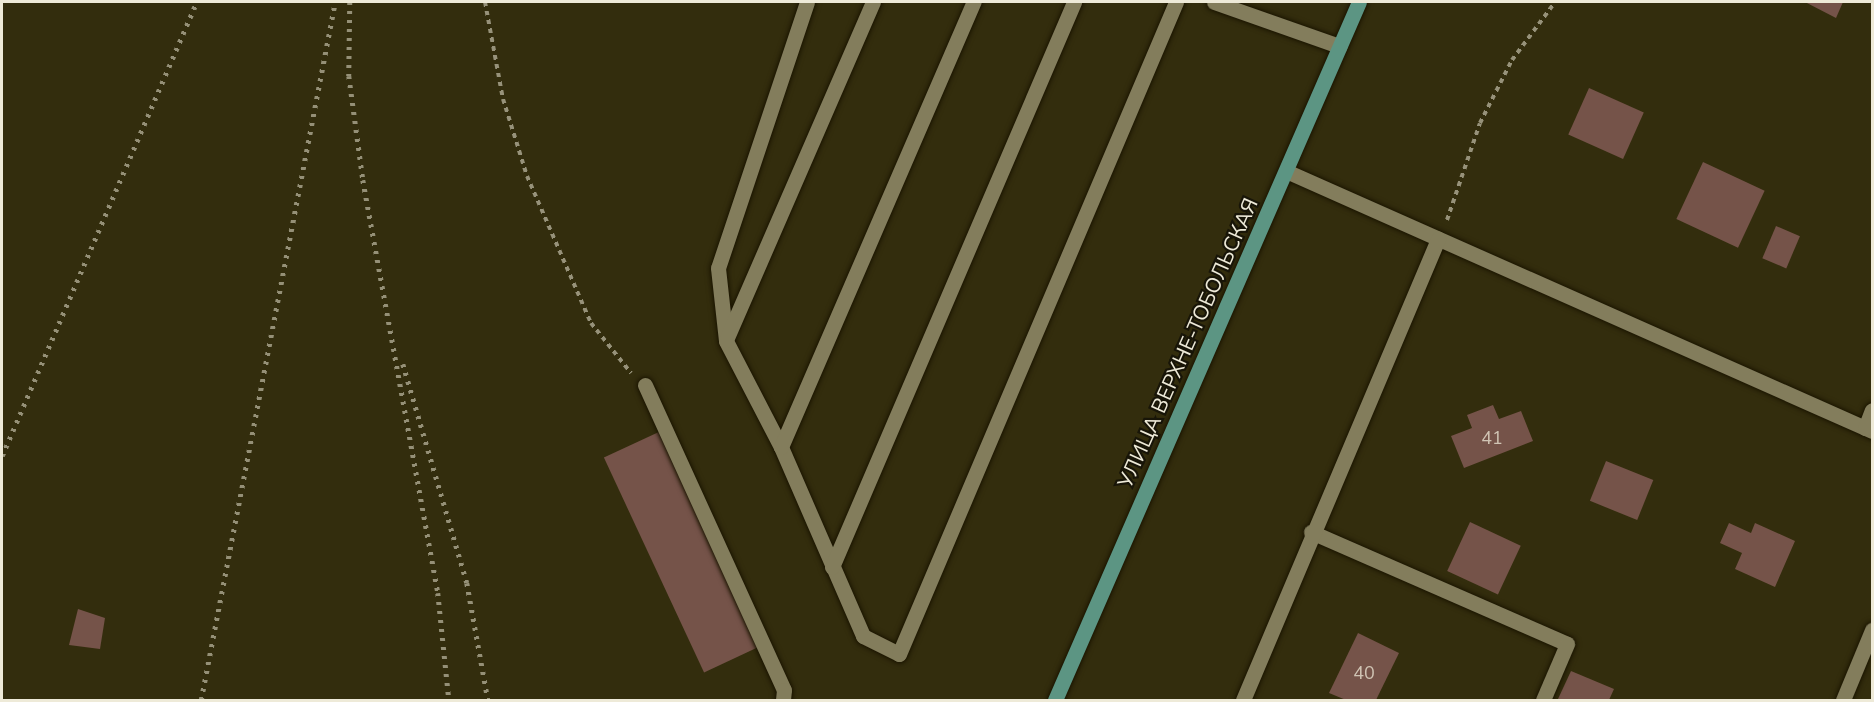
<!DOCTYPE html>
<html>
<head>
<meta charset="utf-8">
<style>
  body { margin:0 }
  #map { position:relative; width:1874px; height:702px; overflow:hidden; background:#332d0d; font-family:"Nunito Sans",sans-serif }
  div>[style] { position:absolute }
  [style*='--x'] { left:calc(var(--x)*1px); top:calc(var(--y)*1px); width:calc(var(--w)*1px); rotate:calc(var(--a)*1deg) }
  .building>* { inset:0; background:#755349; transform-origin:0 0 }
  .path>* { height:4px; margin-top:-2px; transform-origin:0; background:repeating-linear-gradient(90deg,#97927a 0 4.5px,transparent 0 9px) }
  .roads { filter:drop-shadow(0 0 2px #1b1500) drop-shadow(0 0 2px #1b1500) }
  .lane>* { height:15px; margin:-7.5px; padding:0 7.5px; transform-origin:7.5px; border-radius:7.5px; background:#837d5c }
  .street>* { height:15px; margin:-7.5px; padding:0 7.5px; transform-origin:7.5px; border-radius:7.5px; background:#837d5c }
  .secondary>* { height:15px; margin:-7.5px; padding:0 7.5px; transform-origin:7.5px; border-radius:7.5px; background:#5c9583 }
  .rail>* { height:4.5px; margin-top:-2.25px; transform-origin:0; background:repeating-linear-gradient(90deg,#959077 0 3px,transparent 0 9px) }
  span { translate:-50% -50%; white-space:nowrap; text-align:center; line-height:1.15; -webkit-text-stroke:4.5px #181508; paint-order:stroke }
  .number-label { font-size:18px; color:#d0c4b4 }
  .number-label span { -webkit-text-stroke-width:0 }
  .street-label { font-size:21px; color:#eeead8 }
  .frame { position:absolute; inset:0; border:3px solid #eeead8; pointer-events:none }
</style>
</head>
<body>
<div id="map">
  <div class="building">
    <i style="clip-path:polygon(1805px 2px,1843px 2px,1836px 18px)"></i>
    <i style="left:1589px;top:88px;width:60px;height:51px;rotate:24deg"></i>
    <i style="left:1703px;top:162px;width:68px;height:63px;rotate:25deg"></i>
    <i style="left:1776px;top:226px;width:26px;height:35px;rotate:23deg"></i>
    <i style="clip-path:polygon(1493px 405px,1499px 419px,1521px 411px,1533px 441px,1464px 468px,1451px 436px,1472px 428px,1467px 415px)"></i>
    <i style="left:661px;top:431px;width:237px;height:63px;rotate:65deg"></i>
    <i style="left:1606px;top:461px;width:51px;height:43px;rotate:22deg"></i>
    <i style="left:1470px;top:522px;width:56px;height:54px;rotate:25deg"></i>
    <i style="clip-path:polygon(1729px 523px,1751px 533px,1755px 523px,1795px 541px,1775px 587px,1735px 569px,1742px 553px,1720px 543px)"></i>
    <i style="clip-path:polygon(78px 609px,105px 618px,100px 649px,69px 645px)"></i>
    <i style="clip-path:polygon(1358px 633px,1399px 653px,1376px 700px,1346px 700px,1329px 693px)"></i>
    <i style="clip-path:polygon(1571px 671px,1614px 689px,1609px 700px,1558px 699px)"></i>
  </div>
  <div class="path">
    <i style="--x:485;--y:2;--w:99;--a:79.5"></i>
    <i style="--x:503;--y:99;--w:81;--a:72.7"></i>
    <i style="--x:527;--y:176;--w:160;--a:66.5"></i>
    <i style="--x:591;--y:323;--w:64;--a:51.3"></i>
    <i style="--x:1447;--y:220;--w:102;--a:-71.2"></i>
    <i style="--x:1480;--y:123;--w:71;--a:-63.1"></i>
    <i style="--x:1512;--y:60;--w:72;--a:-53.4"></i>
  </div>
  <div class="roads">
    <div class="lane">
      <i style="--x:807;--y:2;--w:280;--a:108.5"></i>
      <i style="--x:718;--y:268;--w:73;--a:83.7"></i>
      <i style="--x:726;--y:341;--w:119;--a:62.6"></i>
      <i style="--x:781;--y:447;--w:206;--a:66.5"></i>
      <i style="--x:863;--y:636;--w:40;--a:26.6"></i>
      <i style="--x:899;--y:654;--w:708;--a:-66.98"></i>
      <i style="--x:1214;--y:2;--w:133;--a:19.4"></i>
      <i style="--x:726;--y:340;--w:369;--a:-66.5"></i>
      <i style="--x:645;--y:385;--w:335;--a:65.5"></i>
      <i style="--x:784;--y:690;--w:10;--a:96"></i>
      <i style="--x:781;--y:447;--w:485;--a:-66.6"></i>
      <i style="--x:1311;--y:532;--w:279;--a:23.6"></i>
      <i style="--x:1567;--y:644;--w:61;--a:113.2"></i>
      <i style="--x:832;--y:567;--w:615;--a:-66.81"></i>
    </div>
    <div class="street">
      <i style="--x:1286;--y:171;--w:641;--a:23.93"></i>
      <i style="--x:1865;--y:428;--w:19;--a:-69"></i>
      <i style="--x:1243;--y:700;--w:501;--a:-67.07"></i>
      <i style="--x:1843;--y:700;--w:76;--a:-67.5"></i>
    </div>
    <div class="secondary">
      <i style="--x:1055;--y:700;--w:761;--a:-66.47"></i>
    </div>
  </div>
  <div class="rail">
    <i style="--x:350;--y:2;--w:74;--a:90.8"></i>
    <i style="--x:349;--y:76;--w:105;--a:82.3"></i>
    <i style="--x:363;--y:180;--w:420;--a:79.7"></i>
    <i style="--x:438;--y:593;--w:108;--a:84.1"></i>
    <i style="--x:403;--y:364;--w:228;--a:73.7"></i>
    <i style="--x:467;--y:583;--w:119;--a:79.8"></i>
    <i style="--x:2;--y:456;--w:494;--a:-66.8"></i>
    <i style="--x:201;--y:700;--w:711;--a:-79.13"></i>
  </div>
  <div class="number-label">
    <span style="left:1492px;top:438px">41</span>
    <span style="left:1364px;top:673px">40</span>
  </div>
  <div class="street-label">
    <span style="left:1188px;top:343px;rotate:-66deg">УЛИЦА ВЕРХНЕ-ТОБОЛЬСКАЯ</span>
  </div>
  <div class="frame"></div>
</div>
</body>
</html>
